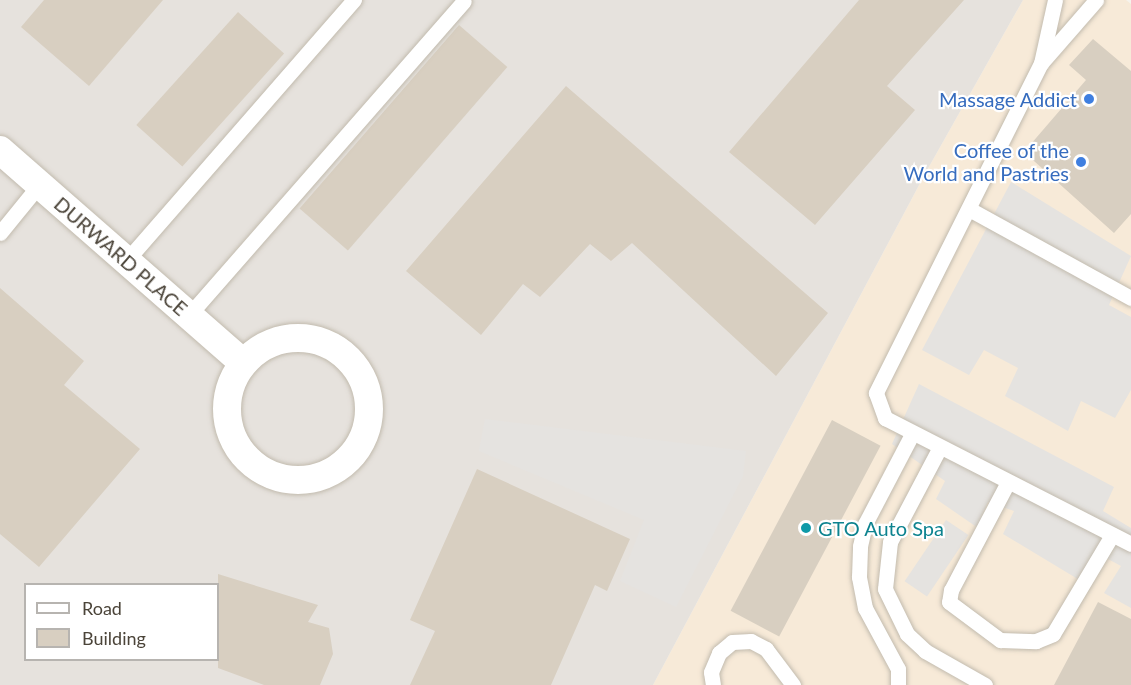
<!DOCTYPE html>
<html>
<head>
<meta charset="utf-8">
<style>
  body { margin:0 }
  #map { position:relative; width:1131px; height:685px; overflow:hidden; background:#f6f3ec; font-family:Lato,sans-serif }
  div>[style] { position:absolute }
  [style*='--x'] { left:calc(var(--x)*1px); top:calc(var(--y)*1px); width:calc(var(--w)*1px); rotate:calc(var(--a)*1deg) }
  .commercial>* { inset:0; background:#f7ead8 }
  .industrial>* { inset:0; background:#e6e2dd }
  .parking>* { inset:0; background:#e5e3e0; transform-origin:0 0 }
  .building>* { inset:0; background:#d8cfc1; transform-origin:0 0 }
  .roads { filter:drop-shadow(0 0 2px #c2bbae) drop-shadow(0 0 2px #c2bbae) }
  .lane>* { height:15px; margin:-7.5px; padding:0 7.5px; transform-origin:7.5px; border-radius:7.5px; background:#fff }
  .street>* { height:28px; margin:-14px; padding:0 14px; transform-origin:14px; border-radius:14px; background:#fff }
  .street>.ring { margin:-14px; padding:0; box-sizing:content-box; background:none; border:28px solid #fff; border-radius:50% }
  .dots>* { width:16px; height:16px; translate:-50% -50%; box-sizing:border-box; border:3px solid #fff; border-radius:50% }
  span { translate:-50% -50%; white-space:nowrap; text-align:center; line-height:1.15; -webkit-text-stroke:4.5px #fff; paint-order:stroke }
  .shop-label { font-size:20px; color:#366cbe }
  .right { translate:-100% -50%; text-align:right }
  .street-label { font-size:20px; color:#4b4439 }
  .culture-label { font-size:20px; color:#0d838f }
  .left { translate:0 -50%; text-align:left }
  .legend { position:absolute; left:24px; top:583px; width:195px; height:78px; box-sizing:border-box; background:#fff; border:2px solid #b7b4b0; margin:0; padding:8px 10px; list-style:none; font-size:18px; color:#4b4439 }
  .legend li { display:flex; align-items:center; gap:12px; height:30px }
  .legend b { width:30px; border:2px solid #b7b4b0 }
</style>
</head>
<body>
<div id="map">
  <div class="commercial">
    <i style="clip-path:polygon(1023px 0,1126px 0,1131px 4px,1131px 685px,653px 685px,926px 172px)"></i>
  </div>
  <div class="industrial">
    <i style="clip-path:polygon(evenodd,0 0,1023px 0,926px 172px,653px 685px,0 685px,0 0,26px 584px,218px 584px,218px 660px,26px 660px,26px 584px)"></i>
  </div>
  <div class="parking">
    <i style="clip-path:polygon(1011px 182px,1131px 256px,1109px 305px,1131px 317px,1131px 390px,1115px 418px,1081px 401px,1068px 431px,1005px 396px,1018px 368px,984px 350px,969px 375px,922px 350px)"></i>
    <i style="clip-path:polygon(919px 384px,1114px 487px,1103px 511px,1131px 528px,1131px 608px,1104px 593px,1121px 566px,1095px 552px,1081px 581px,1003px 534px,1014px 511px,988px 502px,978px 528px,936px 499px,945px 481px,892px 444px)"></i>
    <i style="clip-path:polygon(485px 419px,746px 451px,743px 476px,676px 607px,620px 581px,644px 520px,479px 451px)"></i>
    <i style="left:946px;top:520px;width:27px;height:74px;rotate:34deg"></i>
  </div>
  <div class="building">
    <i style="clip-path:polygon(44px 0,163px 0,89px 86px,21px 27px)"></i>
    <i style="clip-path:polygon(859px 0,964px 0,887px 86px,915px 110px,815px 225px,729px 152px)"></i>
    <i style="left:238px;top:12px;width:62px;height:152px;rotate:42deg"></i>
    <i style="left:459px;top:25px;width:64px;height:243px;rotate:41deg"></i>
    <i style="clip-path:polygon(1093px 39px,1131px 71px,1131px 214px,1114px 233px,1024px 152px,1086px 80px,1069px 65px)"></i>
    <i style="clip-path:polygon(566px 86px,828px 313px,776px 376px,632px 243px,611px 261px,590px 244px,540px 297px,523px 284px,481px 335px,406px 271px)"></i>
    <i style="clip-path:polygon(0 288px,84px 361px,64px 385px,140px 449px,39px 567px,0 534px)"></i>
    <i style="left:832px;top:420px;width:55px;height:216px;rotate:28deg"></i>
    <i style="clip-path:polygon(477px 469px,630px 539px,607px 591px,595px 585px,551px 685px,410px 685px,435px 631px,410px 620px)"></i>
    <i style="clip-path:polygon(218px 574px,318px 605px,308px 622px,329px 628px,333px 654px,320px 685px,264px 685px,218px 668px)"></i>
    <i style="clip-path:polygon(1098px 602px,1131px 619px,1131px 685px,1054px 685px)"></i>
  </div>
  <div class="roads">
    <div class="lane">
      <i style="--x:1055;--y:0;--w:65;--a:102.5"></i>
      <i style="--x:1041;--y:63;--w:369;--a:116.6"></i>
      <i style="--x:876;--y:393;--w:27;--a:70"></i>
      <i style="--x:885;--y:418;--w:276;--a:27.1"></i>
      <i style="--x:1043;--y:61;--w:81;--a:-49"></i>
      <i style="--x:969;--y:209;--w:185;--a:28.8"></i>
      <i style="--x:0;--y:233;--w:62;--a:-50.9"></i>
      <i style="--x:126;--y:261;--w:347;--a:-48.9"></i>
      <i style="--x:189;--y:315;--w:417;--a:-48.8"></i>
      <i style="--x:940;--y:447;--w:107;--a:117.8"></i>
      <i style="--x:890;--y:542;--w:47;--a:96.1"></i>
      <i style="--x:885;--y:589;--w:50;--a:63.9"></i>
      <i style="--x:907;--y:634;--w:25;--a:43"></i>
      <i style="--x:925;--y:651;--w:69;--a:29.5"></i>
      <i style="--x:1008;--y:482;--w:122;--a:117.8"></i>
      <i style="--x:951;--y:590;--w:12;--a:99"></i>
      <i style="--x:949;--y:602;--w:64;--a:36.7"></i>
      <i style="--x:1000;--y:640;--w:36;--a:2"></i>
      <i style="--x:1036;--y:641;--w:18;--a:-22"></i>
      <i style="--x:1053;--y:634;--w:115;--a:-59.2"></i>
      <i style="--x:713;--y:685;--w:13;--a:-99"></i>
      <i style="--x:711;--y:672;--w:21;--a:-67"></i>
      <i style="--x:719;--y:653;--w:17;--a:-40"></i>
      <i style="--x:732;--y:642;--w:19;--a:-3"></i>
      <i style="--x:751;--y:641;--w:17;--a:28"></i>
      <i style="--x:766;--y:649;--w:45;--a:53.1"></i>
      <i style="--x:898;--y:685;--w:16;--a:-90"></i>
      <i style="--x:898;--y:669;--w:69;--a:-118.4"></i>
      <i style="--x:865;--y:608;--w:32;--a:-101"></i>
      <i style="--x:859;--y:577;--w:31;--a:-88"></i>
      <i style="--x:860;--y:546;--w:23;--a:-77"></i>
      <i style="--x:865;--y:524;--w:102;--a:-62.4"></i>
    </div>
    <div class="street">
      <i style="--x:0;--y:150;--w:322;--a:41.2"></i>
      <i class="ring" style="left:227px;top:338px;width:114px;height:114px"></i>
    </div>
  </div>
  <div class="dots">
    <i style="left:1089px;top:99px;background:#3f7fe0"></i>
    <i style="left:1081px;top:162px;background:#3f7fe0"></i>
    <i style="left:806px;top:528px;background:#0f9aa8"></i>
  </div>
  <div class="shop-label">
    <span class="right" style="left:1077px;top:99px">Massage Addict</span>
    <span class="right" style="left:1069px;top:162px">Coffee of the<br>World and Pastries</span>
  </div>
  <div class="street-label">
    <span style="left:121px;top:256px;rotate:41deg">DURWARD PLACE</span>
  </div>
  <div class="culture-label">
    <span class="left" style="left:818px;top:528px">GTO Auto Spa</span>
  </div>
  <ul class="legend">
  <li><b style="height:8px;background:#fff"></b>Road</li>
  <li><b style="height:16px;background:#d8cfc1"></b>Building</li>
  </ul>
</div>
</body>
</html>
